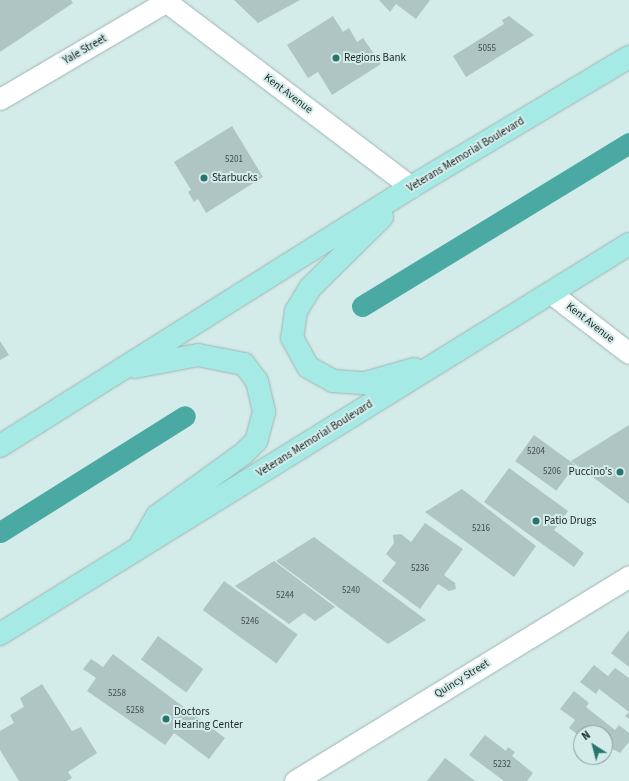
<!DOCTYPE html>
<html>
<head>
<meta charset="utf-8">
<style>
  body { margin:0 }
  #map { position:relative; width:629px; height:781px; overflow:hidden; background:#d3ebe9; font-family:"Source Sans 3",sans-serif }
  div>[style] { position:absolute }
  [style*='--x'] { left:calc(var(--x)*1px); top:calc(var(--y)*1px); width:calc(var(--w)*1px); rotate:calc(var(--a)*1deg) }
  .canal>* { height:21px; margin:-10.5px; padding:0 10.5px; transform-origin:10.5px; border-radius:10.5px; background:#4ba9a3 }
  .building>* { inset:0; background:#aec5c3; transform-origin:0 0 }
  .roads { filter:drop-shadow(0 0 1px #9eb5b3) drop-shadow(0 0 1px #9eb5b3) }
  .street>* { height:21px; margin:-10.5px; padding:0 10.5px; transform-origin:10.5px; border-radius:10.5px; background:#fff }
  .primary>* { height:22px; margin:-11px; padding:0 11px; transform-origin:11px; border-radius:11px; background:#a6eae5 }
  .dots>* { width:11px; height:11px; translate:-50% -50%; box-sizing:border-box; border:2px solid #d3ebe9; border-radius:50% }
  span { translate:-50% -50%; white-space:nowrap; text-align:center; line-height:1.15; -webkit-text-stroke:4px #d3ebe9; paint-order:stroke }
  .number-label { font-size:9px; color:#414e4c }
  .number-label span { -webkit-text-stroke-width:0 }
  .street-label { font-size:11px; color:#1d2625 }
  .poi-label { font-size:11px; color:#1d2625 }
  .left { translate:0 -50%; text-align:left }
  .right { translate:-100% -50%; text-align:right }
  .north { position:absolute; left:573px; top:725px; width:40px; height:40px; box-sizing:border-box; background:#d3ebe9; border:1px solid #8a9c9b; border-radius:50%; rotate:324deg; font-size:11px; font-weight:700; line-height:16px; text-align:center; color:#1d2625 }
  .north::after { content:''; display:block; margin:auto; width:14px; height:18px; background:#2a746f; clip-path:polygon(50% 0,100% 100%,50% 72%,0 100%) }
</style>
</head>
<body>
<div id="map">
  <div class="canal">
    <i style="--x:362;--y:306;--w:313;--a:-31.4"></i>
    <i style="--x:0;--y:532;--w:218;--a:-32.1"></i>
  </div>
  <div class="building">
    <i style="clip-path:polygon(0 0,71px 0,73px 3px,0 52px)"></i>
    <i style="clip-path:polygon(234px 0,300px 0,258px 23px)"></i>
    <i style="clip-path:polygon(379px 0,430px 0,416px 19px,396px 4px,390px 12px)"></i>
    <i style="clip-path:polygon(333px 16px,343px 32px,349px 28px,357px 42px,363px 38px,381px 64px,332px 95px,318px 72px,308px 78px,287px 45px)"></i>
    <i style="clip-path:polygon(509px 16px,534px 35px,466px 77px,453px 56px,504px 24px,502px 20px)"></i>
    <i style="clip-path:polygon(232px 126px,263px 177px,206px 213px,198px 199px,194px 202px,188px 192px,191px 190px,174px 162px)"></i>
    <i style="clip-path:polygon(0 341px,9px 355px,0 360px)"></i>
    <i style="clip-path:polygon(629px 425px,629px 504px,571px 461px)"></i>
    <i style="left:534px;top:435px;width:51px;height:32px;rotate:36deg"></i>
    <i style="clip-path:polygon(509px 468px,568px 511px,554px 530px,584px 553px,574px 567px,484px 502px)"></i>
    <i style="clip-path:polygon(462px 489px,536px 546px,514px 577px,425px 512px)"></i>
    <i style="clip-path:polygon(425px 523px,463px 549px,444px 575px,455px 583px,456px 589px,449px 591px,438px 584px,420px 609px,382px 581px,396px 563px,386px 554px,394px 543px,393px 535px,401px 534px,411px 542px)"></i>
    <i style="clip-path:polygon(314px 537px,426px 620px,388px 644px,276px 561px)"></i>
    <i style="clip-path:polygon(274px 561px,335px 607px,315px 621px,304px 613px,289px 624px,235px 586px)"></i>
    <i style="left:224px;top:581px;width:91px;height:36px;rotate:36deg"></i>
    <i style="clip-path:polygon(629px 630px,629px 667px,611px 653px)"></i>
    <i style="left:158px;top:636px;width:56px;height:29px;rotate:36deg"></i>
    <i style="clip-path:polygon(113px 654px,225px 738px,209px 759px,174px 733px,165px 745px,87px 691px,96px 678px,83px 669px,91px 659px,103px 667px)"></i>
    <i style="clip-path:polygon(594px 665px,608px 676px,615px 668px,629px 678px,629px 719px,625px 716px,629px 712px,599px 689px,596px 694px,580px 682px)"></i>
    <i style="clip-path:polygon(42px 684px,72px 731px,81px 727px,97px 753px,68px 772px,72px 778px,67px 781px,19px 781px,0 750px,0 731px,14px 723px,10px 715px,24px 707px,20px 698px)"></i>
    <i style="clip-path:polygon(574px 691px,589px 703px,586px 707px,615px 730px,619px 725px,629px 733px,629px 742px,620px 753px,605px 745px,605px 733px,581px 733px,581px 737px,569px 728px,575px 720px,560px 709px)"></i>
    <i style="clip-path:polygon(485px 735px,506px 751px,508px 747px,515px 752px,512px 756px,533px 773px,527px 781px,504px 781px,469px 755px)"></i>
    <i style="clip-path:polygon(445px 758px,475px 781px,427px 781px)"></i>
  </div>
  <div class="roads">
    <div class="street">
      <i style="--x:164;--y:0;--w:310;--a:37.1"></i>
      <i style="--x:0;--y:99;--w:196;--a:-30.4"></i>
      <i style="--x:551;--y:293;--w:98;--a:37.6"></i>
      <i style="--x:295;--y:781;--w:392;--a:-31.5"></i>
    </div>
    <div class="primary">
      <i style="--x:382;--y:217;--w:101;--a:135.4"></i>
      <i style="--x:310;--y:288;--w:27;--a:121"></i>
      <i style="--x:296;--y:311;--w:27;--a:98"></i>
      <i style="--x:292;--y:338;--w:33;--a:61"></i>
      <i style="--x:308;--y:367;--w:29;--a:29"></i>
      <i style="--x:333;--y:381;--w:32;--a:4"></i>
      <i style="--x:365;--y:383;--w:51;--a:-15.9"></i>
      <i style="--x:135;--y:367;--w:64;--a:-10.8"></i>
      <i style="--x:198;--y:355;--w:47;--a:11.1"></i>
      <i style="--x:244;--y:364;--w:21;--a:53"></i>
      <i style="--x:257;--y:381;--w:32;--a:77"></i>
      <i style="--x:264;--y:412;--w:30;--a:105"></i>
      <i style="--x:256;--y:441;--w:18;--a:135"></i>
      <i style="--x:243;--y:454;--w:106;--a:144.2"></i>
      <i style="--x:157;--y:516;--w:34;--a:120"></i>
      <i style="--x:0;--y:446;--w:486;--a:-32.2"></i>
      <i style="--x:411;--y:187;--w:254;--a:-30.8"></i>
      <i style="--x:0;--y:634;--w:740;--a:-31.8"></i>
    </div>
  </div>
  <div class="dots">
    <i style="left:336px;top:58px;background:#2a746f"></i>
    <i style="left:204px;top:178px;background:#2a746f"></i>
    <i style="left:620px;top:472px;background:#2a746f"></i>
    <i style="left:536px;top:521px;background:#2a746f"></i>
    <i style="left:166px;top:719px;background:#2a746f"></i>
  </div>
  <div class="number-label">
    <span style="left:487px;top:49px">5055</span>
    <span style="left:234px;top:160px">5201</span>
    <span style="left:536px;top:452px">5204</span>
    <span style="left:552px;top:472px">5206</span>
    <span style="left:481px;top:529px">5216</span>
    <span style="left:420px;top:569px">5236</span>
    <span style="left:351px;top:591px">5240</span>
    <span style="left:285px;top:596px">5244</span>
    <span style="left:250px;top:622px">5246</span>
    <span style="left:117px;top:694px">5258</span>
    <span style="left:135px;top:711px">5258</span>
    <span style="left:502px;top:765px">5232</span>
  </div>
  <div class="street-label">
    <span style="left:85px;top:50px;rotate:-30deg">Yale Street</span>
    <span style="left:288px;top:94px;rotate:37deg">Kent Avenue</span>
    <span style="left:466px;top:155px;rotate:-31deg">Veterans Memorial Boulevard</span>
    <span style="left:590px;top:323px;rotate:38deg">Kent Avenue</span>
    <span style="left:315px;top:439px;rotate:-32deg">Veterans Memorial Boulevard</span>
    <span style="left:462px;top:679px;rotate:-32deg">Quincy Street</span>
  </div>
  <div class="poi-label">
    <span class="left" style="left:344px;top:58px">Regions Bank</span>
    <span class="left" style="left:212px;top:178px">Starbucks</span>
    <span class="right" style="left:612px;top:472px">Puccino's</span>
    <span class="left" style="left:544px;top:521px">Patio Drugs</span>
    <span class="left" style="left:174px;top:719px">Doctors<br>Hearing Center</span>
  </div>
  <div class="north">N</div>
</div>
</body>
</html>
